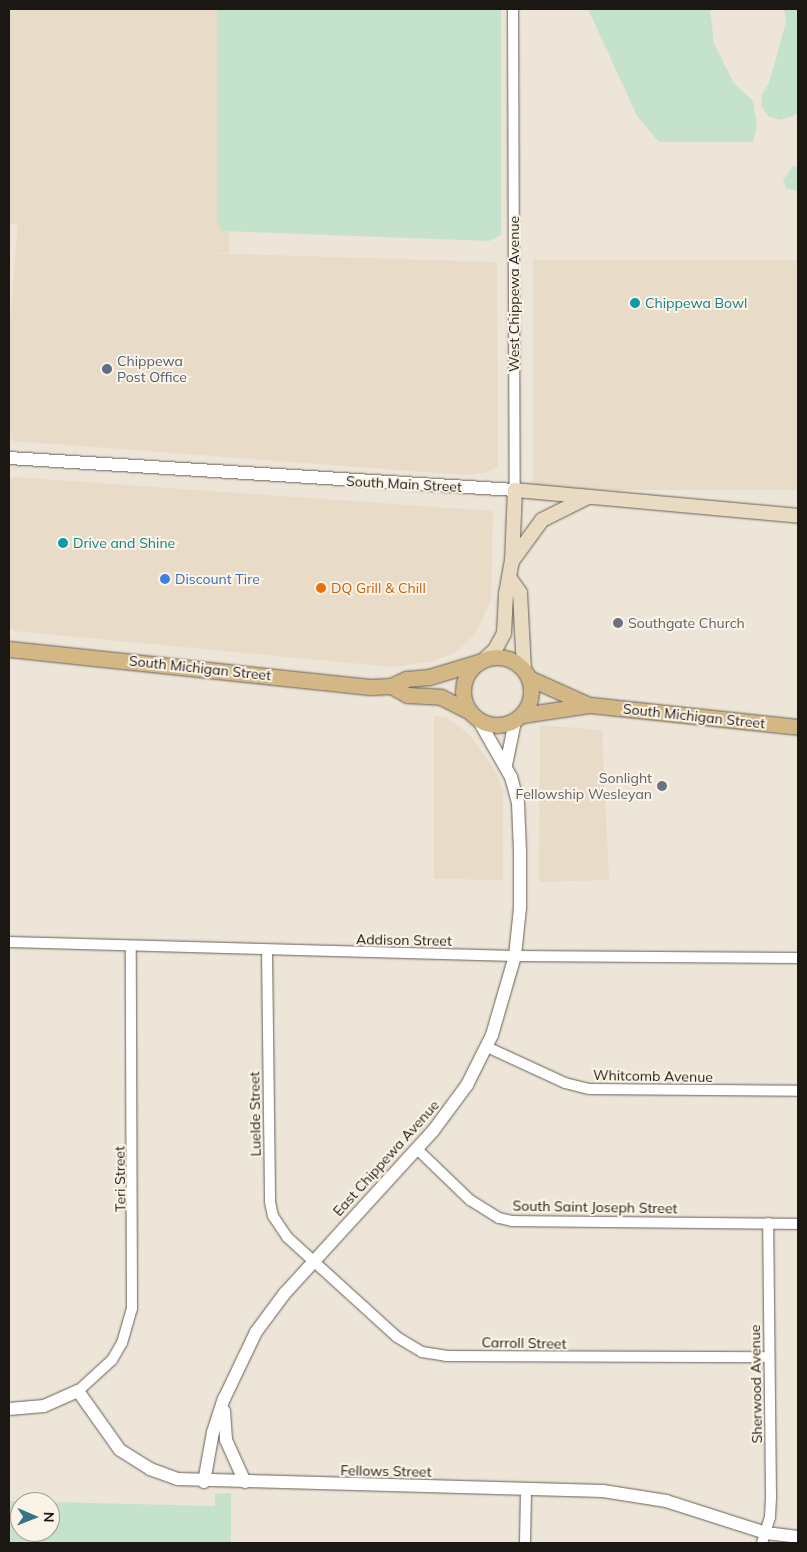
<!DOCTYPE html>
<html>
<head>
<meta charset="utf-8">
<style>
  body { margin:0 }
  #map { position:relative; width:807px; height:1552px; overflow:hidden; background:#eee5d9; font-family:Mulish,sans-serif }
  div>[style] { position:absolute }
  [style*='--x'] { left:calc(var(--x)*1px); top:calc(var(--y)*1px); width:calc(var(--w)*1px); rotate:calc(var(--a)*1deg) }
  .built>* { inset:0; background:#e8dbc8; transform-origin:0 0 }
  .green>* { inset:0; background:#c5e2cc }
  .roads { filter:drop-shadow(0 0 1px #676055) drop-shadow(0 0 1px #676055) }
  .minor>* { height:10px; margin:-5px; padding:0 5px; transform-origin:5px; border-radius:5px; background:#fff }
  .tertiary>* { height:12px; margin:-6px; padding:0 6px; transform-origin:6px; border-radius:6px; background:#fff }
  .secondary>* { height:14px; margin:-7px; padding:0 7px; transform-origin:7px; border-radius:7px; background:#e9dbc2 }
  .primary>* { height:15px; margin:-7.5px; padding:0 7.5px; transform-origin:7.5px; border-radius:7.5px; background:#d3b886 }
  .primary>.ring { margin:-7.5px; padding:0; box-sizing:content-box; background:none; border:15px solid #d3b886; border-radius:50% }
  .dots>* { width:14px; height:14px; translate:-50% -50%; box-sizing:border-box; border:2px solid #fbf3e6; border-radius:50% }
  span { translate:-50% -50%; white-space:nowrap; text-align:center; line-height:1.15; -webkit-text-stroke:4px #fbf3e6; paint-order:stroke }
  .street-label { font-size:14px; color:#1b1814 }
  .culture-label { font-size:14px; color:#0d838f }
  .left { translate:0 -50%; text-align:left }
  .service-label { font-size:14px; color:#4e5e75 }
  .shop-label { font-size:14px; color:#366cbe }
  .food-label { font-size:14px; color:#c56008 }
  .worship-label { font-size:14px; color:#5b616d }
  .right { translate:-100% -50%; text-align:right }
  .frame { position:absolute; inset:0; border:10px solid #1b1814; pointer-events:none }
  .north { position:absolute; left:10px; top:1492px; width:50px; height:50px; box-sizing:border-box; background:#fbf3e6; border:1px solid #a19b92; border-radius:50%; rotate:91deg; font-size:14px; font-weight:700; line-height:20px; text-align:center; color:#1b1814 }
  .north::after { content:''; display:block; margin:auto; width:18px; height:22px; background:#357489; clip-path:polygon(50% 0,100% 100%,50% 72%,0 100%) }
</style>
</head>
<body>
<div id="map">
  <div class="built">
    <i style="clip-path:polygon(9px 9px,227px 9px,229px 253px,201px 253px,497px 262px,498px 466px,485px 473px,464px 475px,13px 441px,9px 436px,9px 330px,18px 225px,9px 224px)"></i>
    <i style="left:798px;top:260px;width:230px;height:265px;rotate:90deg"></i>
    <i style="clip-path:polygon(15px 477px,493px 511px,491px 599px,476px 633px,458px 651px,430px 662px,392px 667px,15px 631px,9px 627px,9px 478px)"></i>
    <i style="clip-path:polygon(434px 716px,446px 717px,469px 734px,496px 772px,503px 791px,503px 880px,434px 879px)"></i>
    <i style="clip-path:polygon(540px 725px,602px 730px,609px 880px,539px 882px)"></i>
  </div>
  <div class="green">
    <i style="clip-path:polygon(217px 9px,501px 9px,501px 235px,489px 241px,223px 231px,217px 222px)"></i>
    <i style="clip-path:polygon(588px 9px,710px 9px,714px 43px,733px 82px,753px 101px,757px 126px,753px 142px,659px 142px,637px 116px)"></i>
    <i style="clip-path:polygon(784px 9px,798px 9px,798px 114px,781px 120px,769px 117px,762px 107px,761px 96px,769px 83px,777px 55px,786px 21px)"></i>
    <i style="clip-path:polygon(793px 166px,798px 167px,798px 191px,786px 188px,783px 180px)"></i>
    <i style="clip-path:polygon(231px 1493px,231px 1543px,9px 1543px,9px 1501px,45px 1502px,20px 1502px,20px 1532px,50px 1532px,50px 1502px,215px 1506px,215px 1494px)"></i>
  </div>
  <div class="roads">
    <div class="minor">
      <i style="--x:513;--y:9;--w:481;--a:89.8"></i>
      <i style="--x:9;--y:942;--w:506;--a:1.58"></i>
      <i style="--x:515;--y:956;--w:283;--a:0.4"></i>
      <i style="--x:267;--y:950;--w:252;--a:89.3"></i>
      <i style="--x:270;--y:1202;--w:14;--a:78"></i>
      <i style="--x:273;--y:1216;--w:25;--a:56"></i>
      <i style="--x:287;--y:1237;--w:149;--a:42.3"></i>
      <i style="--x:397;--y:1337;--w:29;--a:31"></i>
      <i style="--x:422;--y:1352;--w:24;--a:9"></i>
      <i style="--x:446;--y:1356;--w:323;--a:0.2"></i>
      <i style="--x:487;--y:1047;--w:86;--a:24.8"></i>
      <i style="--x:565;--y:1083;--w:25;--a:14"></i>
      <i style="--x:589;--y:1089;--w:209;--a:0.5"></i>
      <i style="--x:417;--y:1149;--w:74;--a:43.9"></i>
      <i style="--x:470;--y:1200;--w:34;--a:32"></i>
      <i style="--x:499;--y:1218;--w:13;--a:13"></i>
      <i style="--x:512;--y:1221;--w:286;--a:0.6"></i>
      <i style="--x:78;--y:1391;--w:46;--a:-42.4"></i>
      <i style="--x:112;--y:1360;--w:20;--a:-60"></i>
      <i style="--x:122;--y:1343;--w:35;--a:-74"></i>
      <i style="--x:132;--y:1309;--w:363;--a:-90.2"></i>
      <i style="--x:525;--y:1543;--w:53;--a:-88.9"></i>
      <i style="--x:762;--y:1543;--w:27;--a:-73"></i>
      <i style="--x:770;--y:1517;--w:21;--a:-87"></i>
      <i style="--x:771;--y:1496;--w:273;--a:-90.6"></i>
    </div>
    <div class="tertiary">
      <i style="--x:9;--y:458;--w:507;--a:3.62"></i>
      <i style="--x:506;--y:765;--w:45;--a:-78.4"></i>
      <i style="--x:9;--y:1409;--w:35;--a:-5"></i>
      <i style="--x:44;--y:1406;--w:37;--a:-24"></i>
      <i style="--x:78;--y:1391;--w:72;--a:54.6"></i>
      <i style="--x:120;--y:1450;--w:36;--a:32"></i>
      <i style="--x:150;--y:1469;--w:29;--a:20"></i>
      <i style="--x:177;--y:1479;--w:426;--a:1.6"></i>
      <i style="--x:603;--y:1491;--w:64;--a:9"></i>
      <i style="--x:666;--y:1501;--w:105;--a:17.7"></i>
      <i style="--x:766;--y:1533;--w:32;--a:7"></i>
      <i style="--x:224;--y:1411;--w:29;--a:86"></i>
      <i style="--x:226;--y:1440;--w:46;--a:65.7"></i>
      <i style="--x:204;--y:1482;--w:51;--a:-79.8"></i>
      <i style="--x:213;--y:1432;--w:35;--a:-72"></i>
      <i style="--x:224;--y:1399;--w:74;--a:-64.5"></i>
      <i style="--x:256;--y:1332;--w:49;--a:-53.4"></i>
      <i style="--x:285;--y:1293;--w:219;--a:-47.6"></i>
      <i style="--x:433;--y:1131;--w:57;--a:-53.5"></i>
      <i style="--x:467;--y:1085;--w:56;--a:-63.4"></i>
      <i style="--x:492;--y:1035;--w:82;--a:-73.8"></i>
      <i style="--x:515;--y:956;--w:48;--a:-84.1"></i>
      <i style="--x:520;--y:908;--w:57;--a:-90"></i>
      <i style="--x:520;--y:851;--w:48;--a:-92.4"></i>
      <i style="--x:518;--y:803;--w:27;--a:-105"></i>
      <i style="--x:511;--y:777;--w:64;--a:-119.7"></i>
    </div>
    <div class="secondary">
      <i style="--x:512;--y:561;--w:51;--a:-53.8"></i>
      <i style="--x:542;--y:520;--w:51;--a:-26.6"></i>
      <i style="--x:511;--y:580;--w:16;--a:55"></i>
      <i style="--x:520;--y:593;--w:77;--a:87"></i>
      <i style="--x:486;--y:658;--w:12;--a:-42"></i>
      <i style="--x:495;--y:650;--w:19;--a:-62"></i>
      <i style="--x:504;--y:633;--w:39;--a:-87"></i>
      <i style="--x:506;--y:594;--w:34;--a:-80"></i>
      <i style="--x:512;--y:561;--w:71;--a:-87.6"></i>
      <i style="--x:515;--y:490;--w:284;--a:5.2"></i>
    </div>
    <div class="primary">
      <i style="--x:9;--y:649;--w:363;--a:6"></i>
      <i style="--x:370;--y:687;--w:21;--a:-3"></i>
      <i style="--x:391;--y:686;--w:17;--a:-25"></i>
      <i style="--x:406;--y:679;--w:23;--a:-5"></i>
      <i style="--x:429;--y:677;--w:52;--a:-16.7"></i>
      <i class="ring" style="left:463px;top:657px;width:53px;height:53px"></i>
      <i style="--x:529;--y:678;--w:66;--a:24.2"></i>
      <i style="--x:391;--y:686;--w:18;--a:29"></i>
      <i style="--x:407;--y:695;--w:34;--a:3"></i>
      <i style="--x:441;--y:697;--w:30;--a:27"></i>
      <i style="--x:522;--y:715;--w:69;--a:-8.4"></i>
      <i style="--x:590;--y:705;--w:209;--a:6"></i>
    </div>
  </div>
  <div class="dots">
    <i style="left:635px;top:303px;background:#0f9aa8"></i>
    <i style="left:107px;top:369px;background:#5c6f8a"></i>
    <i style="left:63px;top:543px;background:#0f9aa8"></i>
    <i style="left:165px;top:579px;background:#3f7fe0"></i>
    <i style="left:321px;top:588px;background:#e8710a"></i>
    <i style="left:618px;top:623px;background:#6b7280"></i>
    <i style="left:662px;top:786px;background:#6b7280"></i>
  </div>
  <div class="street-label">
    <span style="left:514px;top:294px;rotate:-90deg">West Chippewa Avenue</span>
    <span style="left:404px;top:484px;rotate:3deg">South Main Street</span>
    <span style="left:200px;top:668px;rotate:6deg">South Michigan Street</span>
    <span style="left:694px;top:716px;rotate:6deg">South Michigan Street</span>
    <span style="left:404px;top:940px;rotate:1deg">Addison Street</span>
    <span style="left:653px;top:1076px;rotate:1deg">Whitcomb Avenue</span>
    <span style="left:255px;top:1114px;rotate:-91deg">Luelde Street</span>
    <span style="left:386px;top:1158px;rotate:-48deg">East Chippewa Avenue</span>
    <span style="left:120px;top:1179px;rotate:-91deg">Teri Street</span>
    <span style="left:595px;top:1207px;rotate:1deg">South Saint Joseph Street</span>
    <span style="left:524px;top:1343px;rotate:1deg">Carroll Street</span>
    <span style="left:756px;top:1384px;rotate:-91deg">Sherwood Avenue</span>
    <span style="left:386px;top:1471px;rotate:1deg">Fellows Street</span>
  </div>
  <div class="culture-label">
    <span class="left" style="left:645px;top:303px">Chippewa Bowl</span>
    <span class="left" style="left:73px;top:543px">Drive and Shine</span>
  </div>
  <div class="service-label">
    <span class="left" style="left:117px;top:369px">Chippewa<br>Post Office</span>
  </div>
  <div class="shop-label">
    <span class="left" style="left:175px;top:579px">Discount Tire</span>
  </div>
  <div class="food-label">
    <span class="left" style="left:331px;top:588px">DQ Grill &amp; Chill</span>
  </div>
  <div class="worship-label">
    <span class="left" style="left:628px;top:623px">Southgate Church</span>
    <span class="right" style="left:652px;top:786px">Sonlight<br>Fellowship Wesleyan</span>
  </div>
  <div class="frame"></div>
  <div class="north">N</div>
</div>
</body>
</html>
